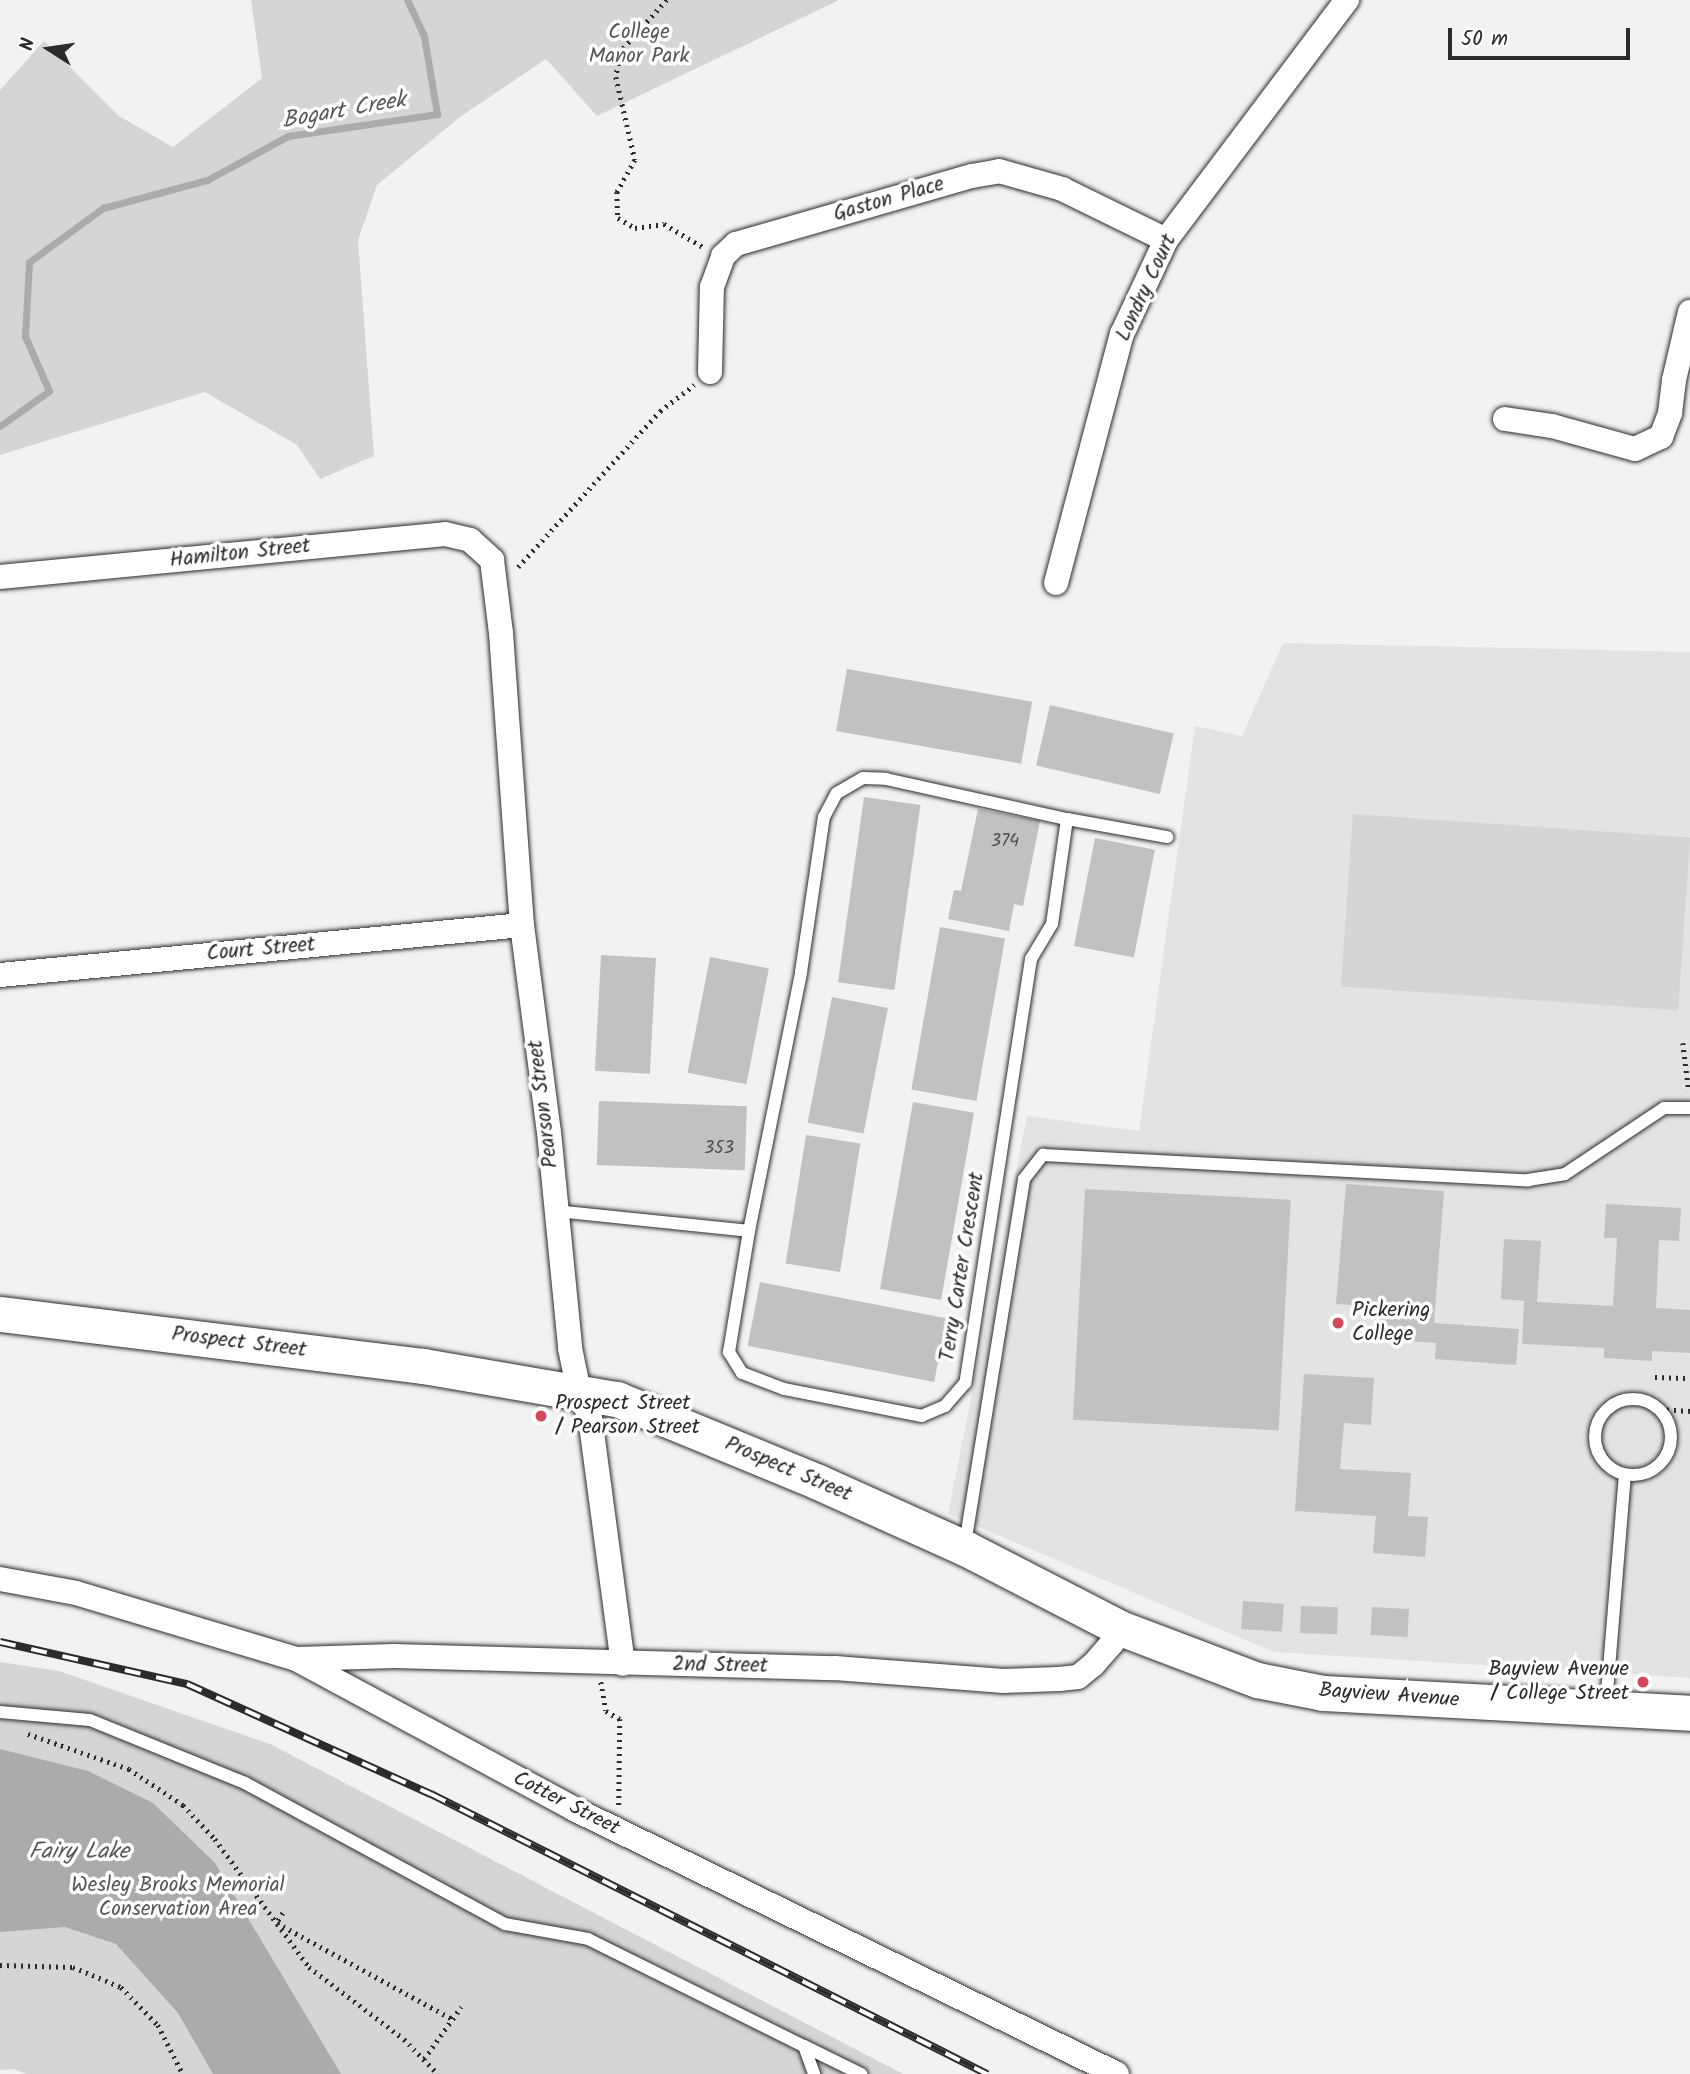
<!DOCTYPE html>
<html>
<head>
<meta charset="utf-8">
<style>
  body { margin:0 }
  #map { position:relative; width:1690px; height:2074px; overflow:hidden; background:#f2f2f2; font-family:Kalam,sans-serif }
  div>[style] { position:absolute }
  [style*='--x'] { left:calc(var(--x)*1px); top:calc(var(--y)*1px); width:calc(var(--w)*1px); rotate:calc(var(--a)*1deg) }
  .built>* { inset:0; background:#e3e3e3 }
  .green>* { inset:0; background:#d5d5d5; transform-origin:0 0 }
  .water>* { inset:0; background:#ababab }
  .stream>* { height:7px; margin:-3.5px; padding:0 3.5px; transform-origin:3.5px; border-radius:3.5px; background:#ababab }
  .building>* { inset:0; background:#c1c1c1; transform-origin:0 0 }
  .path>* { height:4.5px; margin-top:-2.25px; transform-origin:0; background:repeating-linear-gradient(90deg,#2b2b2b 0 2px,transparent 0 7px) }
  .roads { filter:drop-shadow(0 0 2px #2b2b2b) drop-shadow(0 0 2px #2b2b2b) }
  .service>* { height:12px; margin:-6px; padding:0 6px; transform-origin:6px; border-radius:6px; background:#fff }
  .service>.ring { margin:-6px; padding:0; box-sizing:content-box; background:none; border:12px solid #fff; border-radius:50% }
  .minor>* { height:24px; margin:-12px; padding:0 12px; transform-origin:12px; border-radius:12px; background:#fff }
  .secondary>* { height:35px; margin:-17.5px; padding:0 17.5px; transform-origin:17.5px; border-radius:17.5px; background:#fff }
  .rail>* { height:8px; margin-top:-4px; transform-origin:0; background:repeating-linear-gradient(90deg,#fff 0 16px,#2b2b2b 0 32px); box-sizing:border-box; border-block:2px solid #2b2b2b }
  .dots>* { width:19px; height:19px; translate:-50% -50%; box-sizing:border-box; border:4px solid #fff; border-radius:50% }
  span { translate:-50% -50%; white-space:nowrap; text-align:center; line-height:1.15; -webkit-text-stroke:7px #fff; paint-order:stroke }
  .number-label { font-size:18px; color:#505050 }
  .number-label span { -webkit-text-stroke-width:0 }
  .park-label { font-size:21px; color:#565656 }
  .street-label { font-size:21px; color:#2b2b2b }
  .poi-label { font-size:21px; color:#2b2b2b }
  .left { translate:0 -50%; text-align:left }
  .right { translate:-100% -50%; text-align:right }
  .water-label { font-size:23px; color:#585858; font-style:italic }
  .north { position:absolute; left:14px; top:14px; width:70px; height:70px; -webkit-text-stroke:5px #fff; paint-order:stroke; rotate:282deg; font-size:19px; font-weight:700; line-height:28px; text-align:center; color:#2b2b2b }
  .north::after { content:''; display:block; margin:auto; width:24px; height:32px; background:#2b2b2b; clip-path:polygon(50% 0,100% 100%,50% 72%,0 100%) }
  .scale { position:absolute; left:1448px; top:28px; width:182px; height:32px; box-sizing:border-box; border:4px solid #2b2b2b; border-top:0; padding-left:9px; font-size:21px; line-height:24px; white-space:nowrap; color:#2b2b2b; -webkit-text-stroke:5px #fff; paint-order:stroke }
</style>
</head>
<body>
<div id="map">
  <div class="built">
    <i style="clip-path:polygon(1283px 643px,1690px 652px,1690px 1678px,1274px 1652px,948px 1514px,1027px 1116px,1139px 1131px,1195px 726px,1242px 736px)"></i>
  </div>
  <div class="green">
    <i style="clip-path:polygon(251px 0,839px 0,597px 116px,546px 59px,460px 117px,377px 185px,358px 240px,374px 456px,320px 479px,297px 445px,205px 392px,0 455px,0 90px,44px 41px,119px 116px,173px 147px,262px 78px)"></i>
    <i style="left:1353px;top:814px;width:338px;height:173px;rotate:4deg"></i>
    <i style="clip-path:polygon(0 1662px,59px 1671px,270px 1744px,903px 2074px,26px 2074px,14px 2069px,0 2070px)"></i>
  </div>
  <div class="water">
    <i style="clip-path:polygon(0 1749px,88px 1771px,153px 1803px,215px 1863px,341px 2074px,213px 2074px,178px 2013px,116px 1944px,65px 1927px,0 1932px)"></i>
  </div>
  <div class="stream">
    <i style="--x:0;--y:426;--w:60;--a:-35.5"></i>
    <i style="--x:49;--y:391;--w:60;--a:-113.6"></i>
    <i style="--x:25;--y:336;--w:74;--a:-86.9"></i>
    <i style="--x:29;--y:262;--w:92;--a:-36.1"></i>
    <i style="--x:103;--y:208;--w:108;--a:-15.1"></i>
    <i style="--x:207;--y:180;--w:92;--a:-28.5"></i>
    <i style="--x:288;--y:136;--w:151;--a:-8.4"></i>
    <i style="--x:437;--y:114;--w:79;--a:-99.5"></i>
    <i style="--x:424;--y:36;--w:40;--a:-115"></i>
  </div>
  <div class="building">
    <i style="left:847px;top:669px;width:188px;height:63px;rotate:10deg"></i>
    <i style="left:1050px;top:705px;width:127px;height:62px;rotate:13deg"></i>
    <i style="left:864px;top:797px;width:57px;height:187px;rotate:8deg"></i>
    <i style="clip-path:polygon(978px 809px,1040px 821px,1023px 906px,1014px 904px,1009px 931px,948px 919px,954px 890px,961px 891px)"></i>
    <i style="left:1095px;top:838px;width:61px;height:110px;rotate:11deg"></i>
    <i style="left:940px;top:927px;width:66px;height:165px;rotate:10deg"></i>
    <i style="left:601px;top:955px;width:55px;height:116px;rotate:3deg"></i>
    <i style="left:710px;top:957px;width:60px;height:118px;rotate:11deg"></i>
    <i style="left:832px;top:997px;width:57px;height:128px;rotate:11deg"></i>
    <i style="left:599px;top:1101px;width:148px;height:64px;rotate:2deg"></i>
    <i style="left:913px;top:1102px;width:62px;height:190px;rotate:10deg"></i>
    <i style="left:806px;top:1135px;width:55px;height:130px;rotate:9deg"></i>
    <i style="clip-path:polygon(1346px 1184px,1444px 1191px,1434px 1323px,1519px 1329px,1516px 1365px,1435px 1359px,1436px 1343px,1378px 1339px,1380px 1307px,1336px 1304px)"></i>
    <i style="left:1085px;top:1189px;width:206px;height:231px;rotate:3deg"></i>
    <i style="clip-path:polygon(1606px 1204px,1681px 1208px,1679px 1241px,1659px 1240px,1656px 1308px,1690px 1310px,1690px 1353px,1652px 1351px,1652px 1361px,1604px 1358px,1604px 1348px,1522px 1344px,1524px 1301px,1501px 1299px,1504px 1239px,1541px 1241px,1537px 1302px,1613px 1306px,1617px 1238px,1604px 1238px)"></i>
    <i style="left:760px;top:1282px;width:190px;height:65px;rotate:11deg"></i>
    <i style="clip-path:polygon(1304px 1374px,1374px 1378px,1371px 1425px,1344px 1423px,1340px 1469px,1411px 1473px,1408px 1516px,1428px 1517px,1425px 1557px,1373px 1553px,1376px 1516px,1295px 1511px)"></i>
    <i style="left:1243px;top:1601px;width:41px;height:28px;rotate:4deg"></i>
    <i style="left:1301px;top:1606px;width:37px;height:27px;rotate:2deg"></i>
    <i style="left:1372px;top:1607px;width:37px;height:28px;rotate:3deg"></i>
  </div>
  <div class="path">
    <i style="--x:667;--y:0;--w:67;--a:132"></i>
    <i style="--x:622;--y:50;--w:28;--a:103"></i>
    <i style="--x:616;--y:77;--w:85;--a:77.1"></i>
    <i style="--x:635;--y:160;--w:37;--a:119"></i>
    <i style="--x:617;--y:192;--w:26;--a:88"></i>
    <i style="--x:618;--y:218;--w:20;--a:30"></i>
    <i style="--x:635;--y:228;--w:29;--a:-8"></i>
    <i style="--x:664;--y:224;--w:45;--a:30.5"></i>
    <i style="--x:518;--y:567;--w:211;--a:-47.7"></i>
    <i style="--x:660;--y:411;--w:43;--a:-37.4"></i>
    <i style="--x:1683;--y:1043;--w:49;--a:83"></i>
    <i style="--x:1655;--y:1377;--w:35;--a:2"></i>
    <i style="--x:1660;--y:1409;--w:30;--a:4"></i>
    <i style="--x:601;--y:1682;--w:29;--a:80"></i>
    <i style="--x:606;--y:1711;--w:16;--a:30"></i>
    <i style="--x:620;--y:1719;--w:87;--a:90.7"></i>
    <i style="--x:28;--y:1734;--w:107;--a:19.1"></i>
    <i style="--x:129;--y:1769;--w:65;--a:33.7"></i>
    <i style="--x:183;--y:1805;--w:47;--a:46.7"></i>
    <i style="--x:215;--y:1839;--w:159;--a:53.7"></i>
    <i style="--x:309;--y:1967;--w:119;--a:37.2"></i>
    <i style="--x:404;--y:2039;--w:49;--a:45.8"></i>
    <i style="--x:283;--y:1913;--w:12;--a:121"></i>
    <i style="--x:277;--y:1923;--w:200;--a:28.7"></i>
    <i style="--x:0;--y:1965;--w:73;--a:1.6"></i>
    <i style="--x:73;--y:1967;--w:52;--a:22.6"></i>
    <i style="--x:121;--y:1987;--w:53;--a:45.8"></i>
    <i style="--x:158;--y:2025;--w:55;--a:63"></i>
    <i style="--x:424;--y:2059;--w:64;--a:-54.6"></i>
  </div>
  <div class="roads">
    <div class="service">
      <i style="--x:1067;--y:819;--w:106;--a:98.1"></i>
      <i style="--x:1052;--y:924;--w:41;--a:121"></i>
      <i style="--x:1031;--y:959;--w:429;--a:98.8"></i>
      <i style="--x:965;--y:1383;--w:30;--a:131"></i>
      <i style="--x:945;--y:1406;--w:25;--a:157"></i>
      <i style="--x:922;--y:1416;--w:141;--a:-168.9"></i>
      <i style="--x:784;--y:1389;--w:45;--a:-159.1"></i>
      <i style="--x:742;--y:1373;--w:25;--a:-122"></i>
      <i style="--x:729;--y:1352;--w:123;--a:-80.6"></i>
      <i style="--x:749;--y:1231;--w:264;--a:-78.6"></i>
      <i style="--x:801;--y:972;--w:157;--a:-81.6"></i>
      <i style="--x:824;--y:817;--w:27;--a:-62"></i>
      <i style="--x:837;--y:793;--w:30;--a:-30"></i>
      <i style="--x:863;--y:778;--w:23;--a:2"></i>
      <i style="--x:886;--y:779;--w:185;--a:12.5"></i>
      <i style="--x:1067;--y:819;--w:102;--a:10.2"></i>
      <i style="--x:556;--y:1211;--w:194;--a:5.9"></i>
      <i class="ring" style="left:1595px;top:1399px;width:64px;height:64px"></i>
      <i style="--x:965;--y:1544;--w:370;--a:-80.8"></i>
      <i style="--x:1024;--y:1179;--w:31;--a:-52"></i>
      <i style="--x:1043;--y:1155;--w:486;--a:3"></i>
      <i style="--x:1528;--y:1180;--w:37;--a:-9"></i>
      <i style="--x:1565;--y:1174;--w:119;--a:-33.7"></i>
      <i style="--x:1664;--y:1108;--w:26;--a:0"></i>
      <i style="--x:1606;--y:1705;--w:231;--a:-85.3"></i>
      <i style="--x:0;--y:1712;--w:90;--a:5.1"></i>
      <i style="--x:90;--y:1720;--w:167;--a:22.1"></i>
      <i style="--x:245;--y:1783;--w:296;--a:28.5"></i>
      <i style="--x:505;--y:1924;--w:84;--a:10.2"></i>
      <i style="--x:588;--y:1939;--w:241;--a:26.4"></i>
      <i style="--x:804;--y:2046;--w:30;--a:70"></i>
      <i style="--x:804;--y:2046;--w:64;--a:26.2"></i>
    </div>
    <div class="minor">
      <i style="--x:710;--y:372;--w:85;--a:-88.7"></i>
      <i style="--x:712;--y:287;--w:33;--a:-70"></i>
      <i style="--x:723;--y:256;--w:18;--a:-43"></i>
      <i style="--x:736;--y:244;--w:246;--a:-16.1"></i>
      <i style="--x:972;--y:176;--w:27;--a:-10"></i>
      <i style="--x:999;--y:171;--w:66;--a:15.9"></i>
      <i style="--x:1062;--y:189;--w:116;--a:26.1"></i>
      <i style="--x:1505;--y:419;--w:48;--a:8.5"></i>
      <i style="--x:1552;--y:426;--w:86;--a:15.5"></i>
      <i style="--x:1635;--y:449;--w:29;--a:-25"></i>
      <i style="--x:1661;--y:437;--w:26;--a:-69"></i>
      <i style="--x:1670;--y:413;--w:33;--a:-83"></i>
      <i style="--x:1674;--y:380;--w:70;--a:-76.8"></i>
      <i style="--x:0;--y:577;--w:447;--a:-5.5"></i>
      <i style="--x:445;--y:534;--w:26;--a:13"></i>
      <i style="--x:470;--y:540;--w:30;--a:42"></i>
      <i style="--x:492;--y:560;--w:74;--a:83"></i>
      <i style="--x:501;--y:633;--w:293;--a:85.9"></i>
      <i style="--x:522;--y:925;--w:209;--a:82.6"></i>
      <i style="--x:549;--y:1132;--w:217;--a:84.4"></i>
      <i style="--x:570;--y:1348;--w:45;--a:78.4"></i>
      <i style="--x:579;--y:1392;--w:27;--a:66"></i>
      <i style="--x:590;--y:1417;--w:249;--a:82.4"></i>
      <i style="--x:1056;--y:583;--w:258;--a:-75.2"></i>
      <i style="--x:1122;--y:334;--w:104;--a:-64.9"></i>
      <i style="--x:1166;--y:240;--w:301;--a:-53"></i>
      <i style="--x:0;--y:975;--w:524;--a:-5.47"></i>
      <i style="--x:0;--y:1579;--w:77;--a:10.4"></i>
      <i style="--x:76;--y:1593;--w:230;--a:16.7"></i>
      <i style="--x:296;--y:1659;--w:316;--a:28.3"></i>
      <i style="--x:574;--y:1809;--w:604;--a:26.01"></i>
      <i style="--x:297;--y:1659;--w:97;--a:-1.8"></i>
      <i style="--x:394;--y:1656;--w:441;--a:1.6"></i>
      <i style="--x:835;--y:1668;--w:169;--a:4.4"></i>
      <i style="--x:1003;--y:1681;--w:56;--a:-2"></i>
      <i style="--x:1059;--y:1679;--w:19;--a:-6"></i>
      <i style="--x:1078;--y:1677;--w:19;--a:-39"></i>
      <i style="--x:1093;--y:1665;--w:29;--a:-49"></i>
      <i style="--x:1112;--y:1643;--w:17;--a:-62"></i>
    </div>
    <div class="secondary">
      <i style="--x:0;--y:1314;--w:426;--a:7"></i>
      <i style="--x:423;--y:1366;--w:197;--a:9.7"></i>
      <i style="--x:617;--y:1399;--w:217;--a:22.4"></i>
      <i style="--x:818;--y:1482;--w:161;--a:24.2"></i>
      <i style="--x:965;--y:1548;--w:174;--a:27.3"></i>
      <i style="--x:1120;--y:1628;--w:147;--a:20.8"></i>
      <i style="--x:1257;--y:1680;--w:67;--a:11.1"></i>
      <i style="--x:1323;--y:1693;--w:368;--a:3.1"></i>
    </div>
  </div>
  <div class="rail">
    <i style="--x:0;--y:1642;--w:192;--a:12.7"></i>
    <i style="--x:187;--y:1684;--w:268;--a:24.3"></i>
    <i style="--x:431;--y:1794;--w:623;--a:26.73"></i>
  </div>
  <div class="dots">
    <i style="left:1338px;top:1323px;background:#d1495b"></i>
    <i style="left:541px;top:1416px;background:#d1495b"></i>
    <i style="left:1643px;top:1682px;background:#d1495b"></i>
  </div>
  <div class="number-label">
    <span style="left:1005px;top:842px">374</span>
    <span style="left:719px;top:1149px">353</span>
  </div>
  <div class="park-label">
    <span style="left:639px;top:45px">College<br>Manor Park</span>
    <span style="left:178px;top:1898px">Wesley Brooks Memorial<br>Conservation Area</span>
  </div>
  <div class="street-label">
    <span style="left:889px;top:200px;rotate:-16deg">Gaston Place</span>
    <span style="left:1147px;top:288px;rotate:-65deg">Londry Court</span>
    <span style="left:240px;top:554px;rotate:-6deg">Hamilton Street</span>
    <span style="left:261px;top:950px;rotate:-5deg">Court Street</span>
    <span style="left:544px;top:1104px;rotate:-97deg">Pearson Street</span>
    <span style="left:963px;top:1267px;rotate:-81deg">Terry Carter Crescent</span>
    <span style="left:239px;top:1343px;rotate:7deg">Prospect Street</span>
    <span style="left:788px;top:1470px;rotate:23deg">Prospect Street</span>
    <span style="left:720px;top:1666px;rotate:1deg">2nd Street</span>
    <span style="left:1389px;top:1696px;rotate:4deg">Bayview Avenue</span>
    <span style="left:566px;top:1804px;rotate:27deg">Cotter Street</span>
  </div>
  <div class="poi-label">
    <span class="left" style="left:1352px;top:1323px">Pickering<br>College</span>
    <span class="left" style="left:555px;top:1416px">Prospect Street<br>/ Pearson Street</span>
    <span class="right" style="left:1629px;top:1682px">Bayview Avenue<br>/ College Street</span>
  </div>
  <div class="water-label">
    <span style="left:344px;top:111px;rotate:-10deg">Bogart Creek</span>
    <span style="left:79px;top:1852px">Fairy Lake</span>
  </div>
  <div class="north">N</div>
  <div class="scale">50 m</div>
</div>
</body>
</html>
